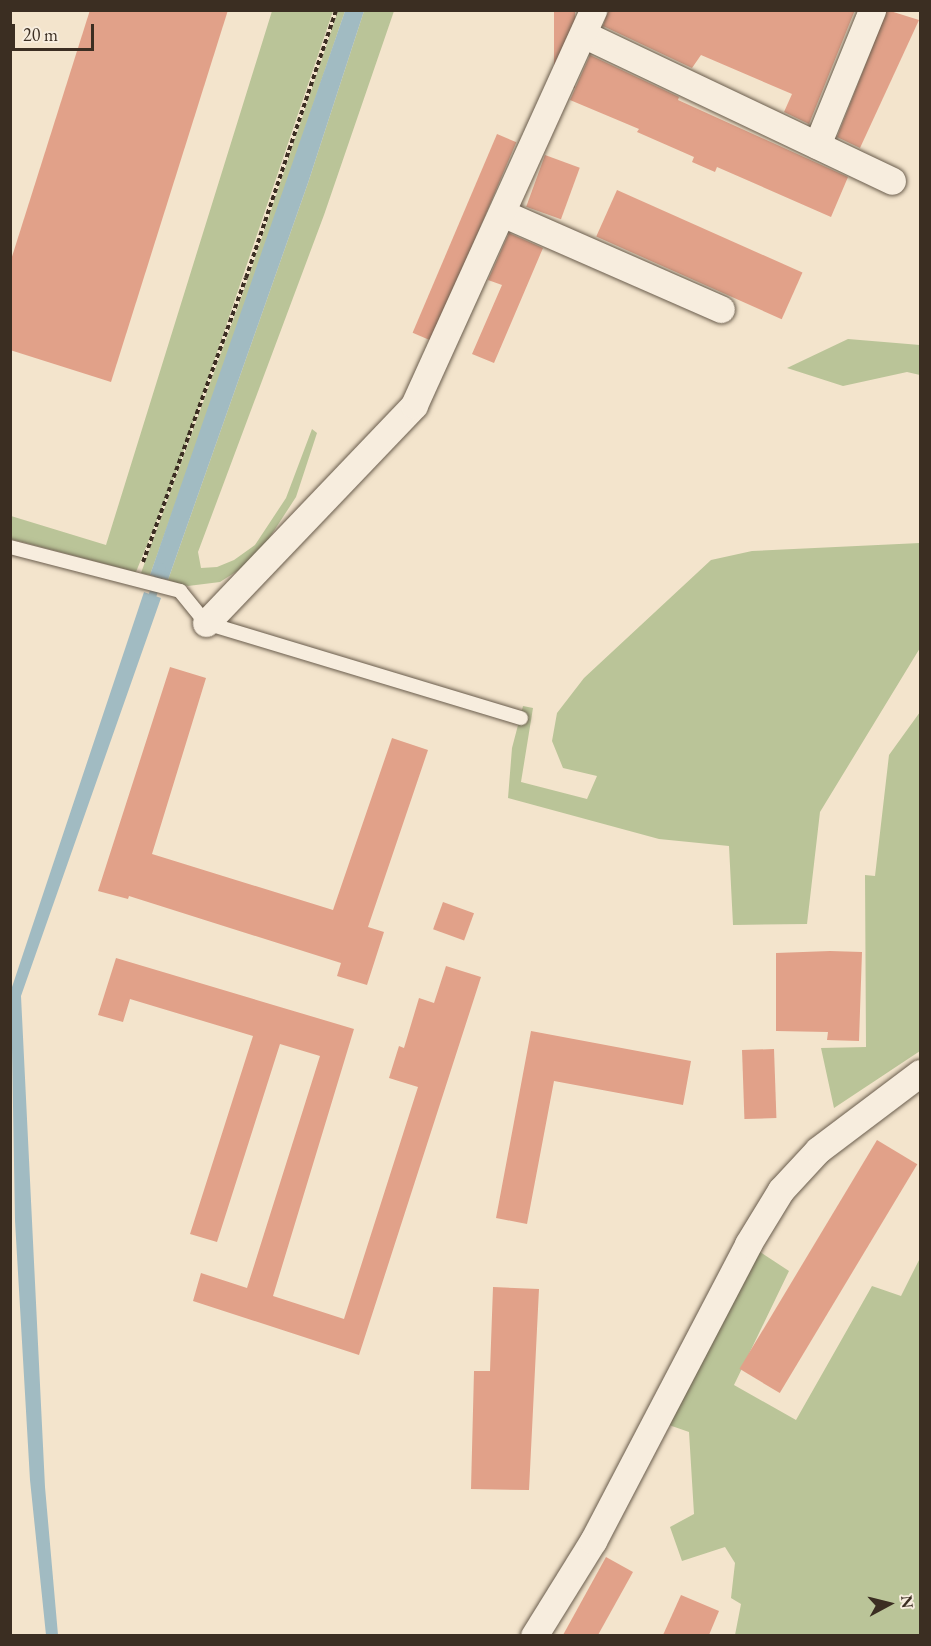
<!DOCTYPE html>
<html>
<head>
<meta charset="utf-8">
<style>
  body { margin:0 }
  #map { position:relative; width:931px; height:1646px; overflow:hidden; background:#f3e4cc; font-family:"EB Garamond",serif }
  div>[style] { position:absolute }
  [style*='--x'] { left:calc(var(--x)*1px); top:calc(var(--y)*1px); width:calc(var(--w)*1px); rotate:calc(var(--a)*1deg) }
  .green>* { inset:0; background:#bac498 }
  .water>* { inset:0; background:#a1bbc2 }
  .stream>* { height:8px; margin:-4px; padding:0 4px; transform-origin:4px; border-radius:4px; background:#a1bbc2 }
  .building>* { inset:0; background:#e1a189; transform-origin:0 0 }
  .path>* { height:4px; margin-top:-2px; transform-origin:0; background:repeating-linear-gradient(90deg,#3b2e22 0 4.5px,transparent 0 7.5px) }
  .roads { filter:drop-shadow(0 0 2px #695c4c) drop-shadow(0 0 2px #695c4c) }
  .service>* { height:14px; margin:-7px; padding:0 7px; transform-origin:7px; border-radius:7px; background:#f7edde }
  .minor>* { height:27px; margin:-13.5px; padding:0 13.5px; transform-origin:13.5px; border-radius:13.5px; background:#f7edde }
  span { translate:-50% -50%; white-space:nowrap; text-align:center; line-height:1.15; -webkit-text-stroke:5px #f7edde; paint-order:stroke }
  .frame { position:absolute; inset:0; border:12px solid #3b2e22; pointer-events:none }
  .north { position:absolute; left:859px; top:1574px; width:60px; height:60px; -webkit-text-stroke:4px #f7edde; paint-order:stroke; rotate:83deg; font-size:16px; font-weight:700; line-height:24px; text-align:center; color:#3b2e22 }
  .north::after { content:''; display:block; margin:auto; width:21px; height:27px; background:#3b2e22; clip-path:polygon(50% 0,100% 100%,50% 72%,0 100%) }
  .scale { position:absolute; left:12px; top:24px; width:82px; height:27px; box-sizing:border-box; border:3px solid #3b2e22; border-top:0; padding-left:8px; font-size:18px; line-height:21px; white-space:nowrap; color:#3b2e22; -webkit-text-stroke:4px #f7edde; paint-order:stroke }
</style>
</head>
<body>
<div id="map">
  <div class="green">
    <i style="clip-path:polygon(272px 11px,333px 11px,177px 470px,136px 572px,11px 539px,11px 516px,106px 545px)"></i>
    <i style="clip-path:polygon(338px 11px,345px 11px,225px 364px,150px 575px,141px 573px,248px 279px)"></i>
    <i style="clip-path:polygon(364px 11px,394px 11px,324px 215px,198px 552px,201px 568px,217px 567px,234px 560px,255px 545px,286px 498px,312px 429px,317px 433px,296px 497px,268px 540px,242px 568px,220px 582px,188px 586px,168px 580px,308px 183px)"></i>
    <i style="clip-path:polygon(848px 339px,920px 345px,920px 375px,907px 372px,843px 386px,787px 368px)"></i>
    <i style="clip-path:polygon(920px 543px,920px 648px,820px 812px,807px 924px,733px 925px,729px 846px,659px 839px,508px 798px,512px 748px,523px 706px,533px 708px,521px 782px,587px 799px,597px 776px,563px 768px,552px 741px,557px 713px,584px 678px,711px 560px,752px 551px)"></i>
    <i style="clip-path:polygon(920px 712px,920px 1051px,834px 1108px,821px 1048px,866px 1047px,865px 875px,875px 876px,889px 755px)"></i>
    <i style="clip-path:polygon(757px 1250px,789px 1271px,734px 1385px,796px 1420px,872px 1286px,901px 1296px,920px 1258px,920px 1635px,735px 1635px,741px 1604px,731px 1598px,735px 1563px,725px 1547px,682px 1561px,670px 1527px,694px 1514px,689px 1432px,666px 1424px)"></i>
  </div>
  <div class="water">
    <i style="clip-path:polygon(345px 11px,364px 11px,308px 183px,168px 580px,150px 575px)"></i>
    <i style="clip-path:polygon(144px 592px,161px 598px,21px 996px,45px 1487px,58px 1635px,46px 1635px,30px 1480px,15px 1221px,11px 990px)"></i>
  </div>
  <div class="stream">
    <i style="--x:149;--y:606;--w:41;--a:-71.6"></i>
  </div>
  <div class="building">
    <i style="clip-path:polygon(90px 10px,228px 10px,111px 382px,10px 350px,10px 263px)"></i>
    <i style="left:554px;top:10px;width:21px;height:78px"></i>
    <i style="clip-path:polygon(608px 10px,855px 10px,809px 124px,784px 112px,792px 94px,701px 55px,692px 68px,603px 26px)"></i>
    <i style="clip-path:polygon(887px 10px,919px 20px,860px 148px,837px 137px)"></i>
    <i style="clip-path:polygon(590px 55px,679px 97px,678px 100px,848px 177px,831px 217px,717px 167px,715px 172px,692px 162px,694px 157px,637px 132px,639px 129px,570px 100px)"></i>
    <i style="left:497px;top:134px;width:21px;height:216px;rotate:23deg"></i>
    <i style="left:545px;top:155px;width:37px;height:55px;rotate:20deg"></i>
    <i style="left:617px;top:190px;width:203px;height:51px;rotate:24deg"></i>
    <i style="clip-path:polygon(509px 233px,543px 248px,494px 363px,472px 354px,502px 285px,488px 280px)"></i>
    <i style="clip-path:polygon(170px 667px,206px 678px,152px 854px,333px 910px,392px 738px,428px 750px,368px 927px,384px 932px,367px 985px,337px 976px,341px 963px,129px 896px,128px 899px,98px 891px)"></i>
    <i style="left:443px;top:902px;width:33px;height:29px;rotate:20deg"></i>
    <i style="clip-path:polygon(830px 951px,862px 952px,859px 1041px,827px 1040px,828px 1032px,776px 1031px,776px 953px)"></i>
    <i style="clip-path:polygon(116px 958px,354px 1029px,273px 1296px,344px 1319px,418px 1087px,389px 1078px,399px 1046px,404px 1048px,419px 998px,434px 1003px,446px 966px,481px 977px,359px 1355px,193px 1301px,201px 1273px,247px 1288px,320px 1056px,280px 1044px,217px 1242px,190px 1234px,253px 1036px,130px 999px,123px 1022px,98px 1015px)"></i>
    <i style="clip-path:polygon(531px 1031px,691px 1061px,683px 1105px,554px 1081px,527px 1224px,496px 1218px)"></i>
    <i style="left:774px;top:1049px;width:69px;height:32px;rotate:88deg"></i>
    <i style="left:877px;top:1140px;width:47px;height:267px;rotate:31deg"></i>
    <i style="clip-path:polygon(493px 1287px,539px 1289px,529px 1490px,471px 1489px,474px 1371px,490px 1371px)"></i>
    <i style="clip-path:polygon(606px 1557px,633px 1572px,598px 1635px,563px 1635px)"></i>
    <i style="clip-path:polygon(681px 1595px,719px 1611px,709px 1635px,663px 1635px)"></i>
  </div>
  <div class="path">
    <i style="--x:143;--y:562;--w:302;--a:-70.1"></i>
    <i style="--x:246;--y:278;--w:283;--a:-71.4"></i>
  </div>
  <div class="roads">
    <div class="service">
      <i style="--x:10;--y:547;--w:176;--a:14.5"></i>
      <i style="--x:180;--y:591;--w:41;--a:50.9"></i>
      <i style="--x:206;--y:623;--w:329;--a:16.8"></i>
    </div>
    <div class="minor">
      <i style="--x:583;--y:34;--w:342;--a:25.4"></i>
      <i style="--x:817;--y:145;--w:146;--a:-67.8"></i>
      <i style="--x:502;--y:213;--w:239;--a:23.7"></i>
      <i style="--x:206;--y:623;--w:301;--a:-46.3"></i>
      <i style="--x:414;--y:405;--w:434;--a:-65.6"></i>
      <i style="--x:534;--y:1636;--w:112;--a:-58.2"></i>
      <i style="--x:593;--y:1541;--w:335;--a:-62.4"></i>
      <i style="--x:748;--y:1244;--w:63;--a:-58.6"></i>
      <i style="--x:781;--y:1190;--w:54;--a:-47.2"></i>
      <i style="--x:818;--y:1150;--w:128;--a:-37"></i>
    </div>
  </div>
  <div class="frame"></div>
  <div class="north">N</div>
  <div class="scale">20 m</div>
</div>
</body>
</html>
